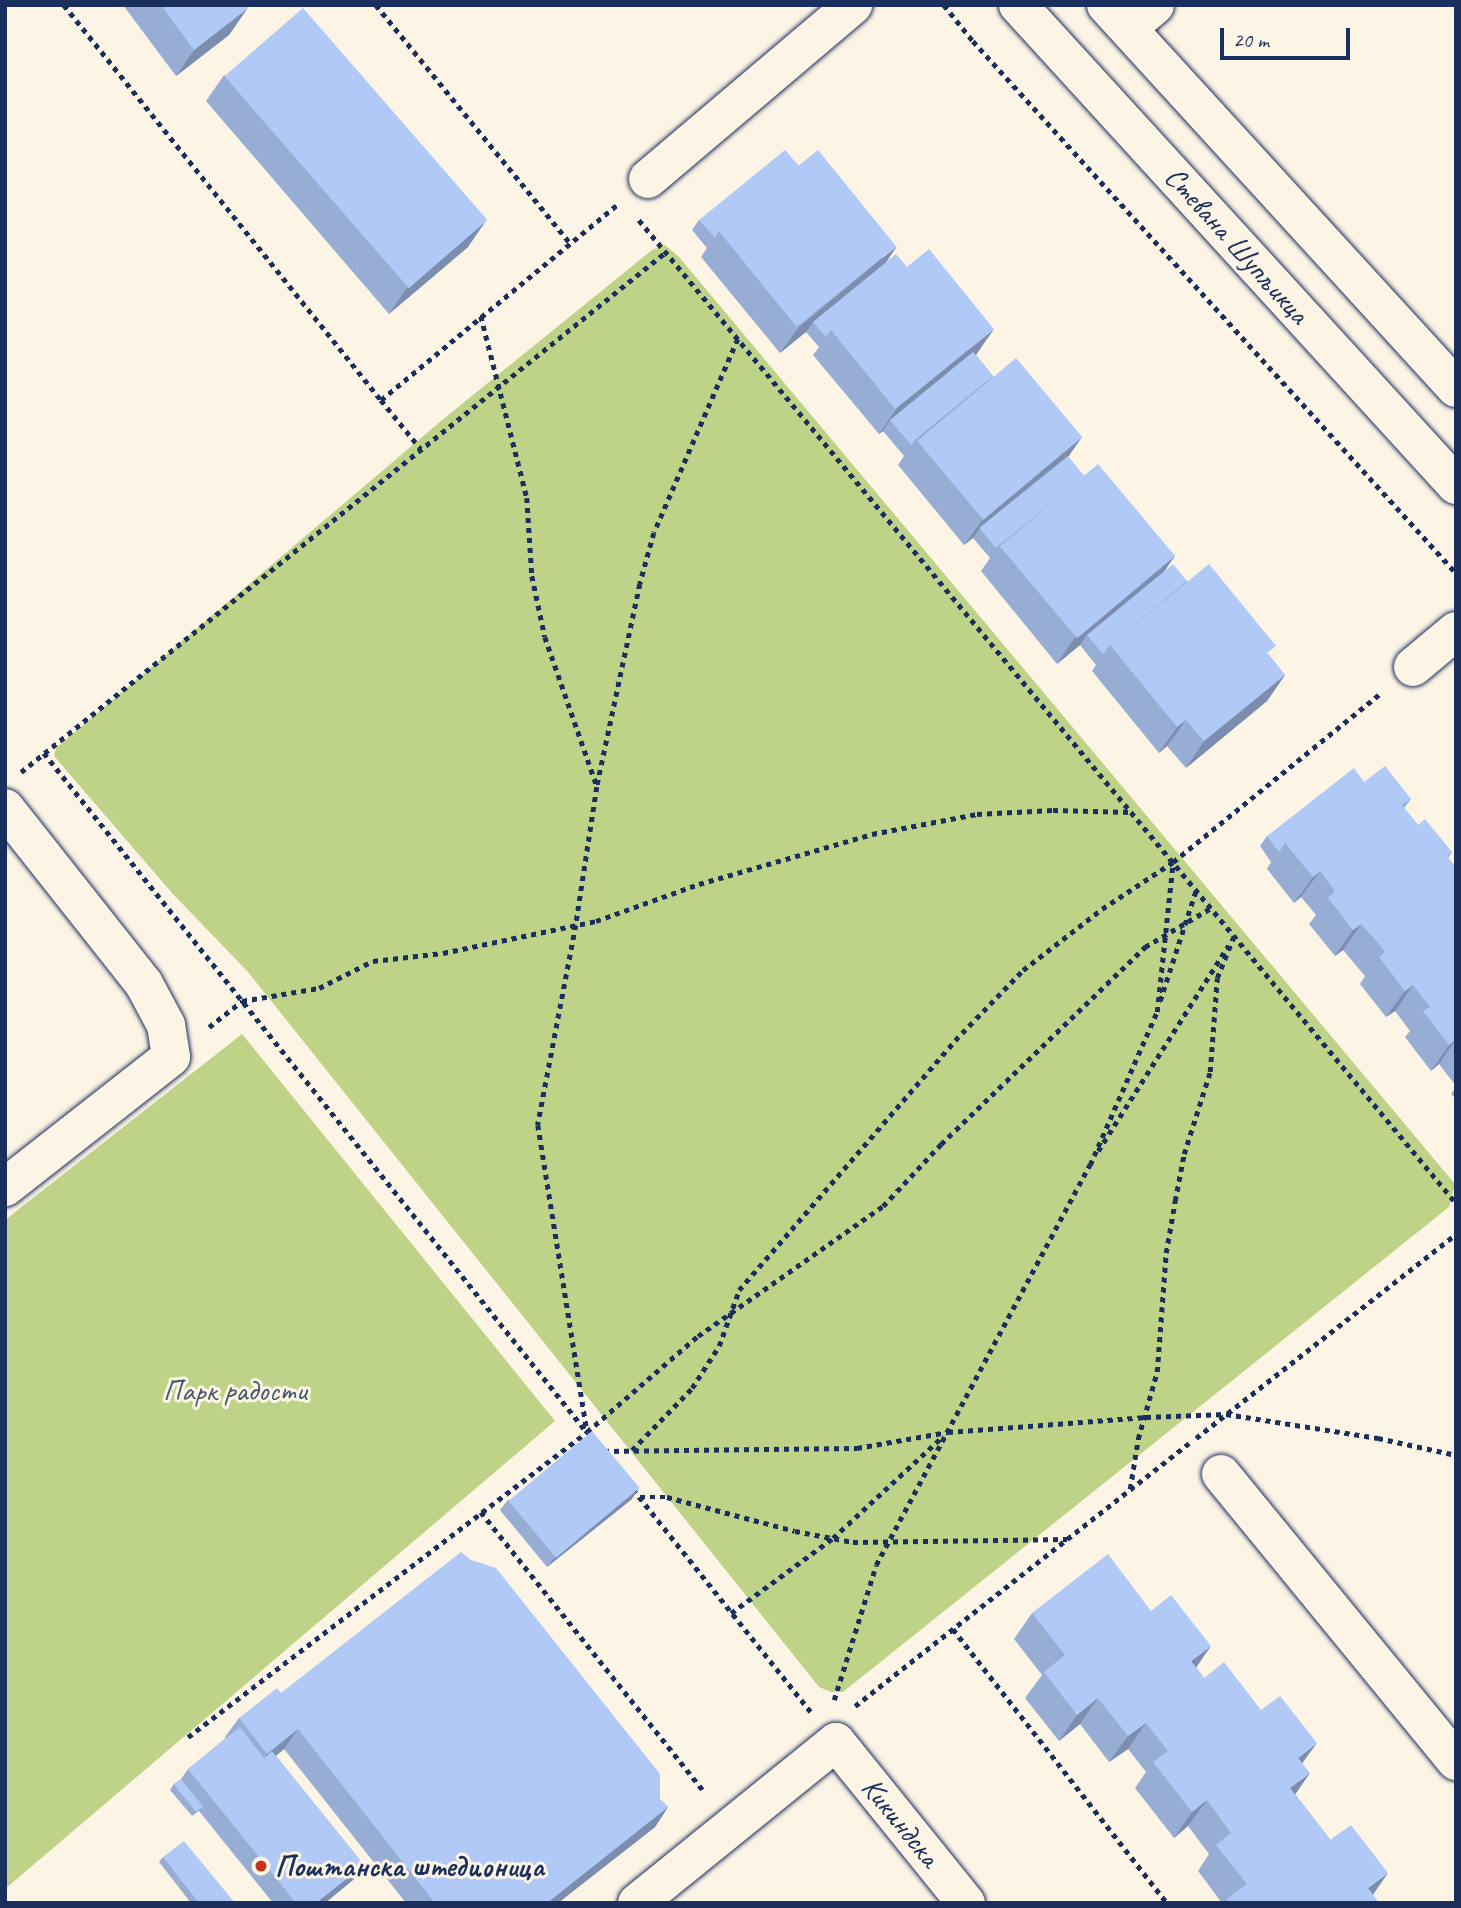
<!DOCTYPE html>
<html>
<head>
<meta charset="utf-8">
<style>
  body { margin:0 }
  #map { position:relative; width:1461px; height:1908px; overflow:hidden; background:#fcf5e5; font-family:Caveat,sans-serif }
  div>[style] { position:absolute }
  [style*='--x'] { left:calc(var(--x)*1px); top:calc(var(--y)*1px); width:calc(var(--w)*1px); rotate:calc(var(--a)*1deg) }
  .green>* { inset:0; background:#bfd388 }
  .path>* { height:4.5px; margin-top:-2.25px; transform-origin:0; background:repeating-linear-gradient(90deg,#1b2f5e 0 5px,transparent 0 10px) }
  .roads { filter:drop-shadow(0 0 2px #1b2f5e) drop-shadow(0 0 2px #1b2f5e) }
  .minor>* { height:38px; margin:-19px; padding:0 19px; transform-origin:19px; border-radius:19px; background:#fcf5e5 }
  .major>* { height:38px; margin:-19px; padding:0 19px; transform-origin:19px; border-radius:19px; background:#fcf5e5 }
  .wall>* { inset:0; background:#98add4 }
  .shaded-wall>* { inset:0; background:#7c8dad }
  .building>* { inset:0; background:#b1c9f7; transform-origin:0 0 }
  .dots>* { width:19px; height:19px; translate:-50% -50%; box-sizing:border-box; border:4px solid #fcf5e5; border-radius:50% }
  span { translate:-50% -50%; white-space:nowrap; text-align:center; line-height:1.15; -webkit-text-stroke:6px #fcf5e5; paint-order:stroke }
  .street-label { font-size:30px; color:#1b2f5e }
  .park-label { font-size:30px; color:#445868 }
  .poi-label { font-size:30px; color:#1b2f5e; font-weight:700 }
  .left { translate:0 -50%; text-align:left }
  .frame { position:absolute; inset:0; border:7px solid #1b2f5e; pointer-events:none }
  .scale { position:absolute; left:1220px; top:28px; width:130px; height:32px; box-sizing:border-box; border:4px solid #1b2f5e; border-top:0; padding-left:9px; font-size:21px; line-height:24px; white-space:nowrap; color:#1b2f5e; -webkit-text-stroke:5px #fcf5e5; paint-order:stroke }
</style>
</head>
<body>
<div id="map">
  <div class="green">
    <i style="clip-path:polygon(665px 245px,679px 257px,1455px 1184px,1449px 1207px,843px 1692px,831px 1692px,819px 1687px,248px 972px,172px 893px,54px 756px,56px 748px,441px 421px,652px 250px)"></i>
    <i style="clip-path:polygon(242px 1034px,555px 1421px,5px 1889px,5px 1220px)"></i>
  </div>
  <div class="path">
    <i style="--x:64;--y:5;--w:506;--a:51.25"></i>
    <i style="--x:381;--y:400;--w:308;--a:-39.6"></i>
    <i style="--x:376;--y:5;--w:307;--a:50.8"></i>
    <i style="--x:944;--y:5;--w:46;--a:51.1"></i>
    <i style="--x:973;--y:41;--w:719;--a:47.76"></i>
    <i style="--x:639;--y:220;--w:1278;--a:50.27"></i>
    <i style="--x:481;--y:316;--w:188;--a:75.8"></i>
    <i style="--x:527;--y:498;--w:78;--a:86.3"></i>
    <i style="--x:532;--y:576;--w:62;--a:78"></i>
    <i style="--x:545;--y:637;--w:158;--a:70.8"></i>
    <i style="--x:738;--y:339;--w:211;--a:113.4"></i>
    <i style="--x:654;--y:533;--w:53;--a:105.4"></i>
    <i style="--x:640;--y:584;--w:208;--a:102"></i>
    <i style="--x:597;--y:787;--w:140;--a:98.7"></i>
    <i style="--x:576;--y:925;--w:204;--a:100.8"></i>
    <i style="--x:538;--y:1125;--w:311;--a:80.9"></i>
    <i style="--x:587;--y:1432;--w:147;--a:-40.9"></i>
    <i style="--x:698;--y:1336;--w:226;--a:-35.1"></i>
    <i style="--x:883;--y:1206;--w:85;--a:-46.9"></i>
    <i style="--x:941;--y:1144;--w:284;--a:-44"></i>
    <i style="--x:1145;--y:947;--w:77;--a:-30.6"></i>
    <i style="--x:381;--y:400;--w:63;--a:50.8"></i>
    <i style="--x:44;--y:753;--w:868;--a:51.36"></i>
    <i style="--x:21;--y:772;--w:829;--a:-38.88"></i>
    <i style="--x:1160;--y:1001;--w:117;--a:-72"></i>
    <i style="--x:209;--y:1027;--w:42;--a:-38.2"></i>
    <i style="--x:242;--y:1001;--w:78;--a:-9.6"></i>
    <i style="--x:319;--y:988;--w:60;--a:-26.6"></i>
    <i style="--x:373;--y:961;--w:70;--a:-6.5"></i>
    <i style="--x:443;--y:953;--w:156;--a:-11.8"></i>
    <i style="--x:596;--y:921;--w:109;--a:-19.8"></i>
    <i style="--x:699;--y:884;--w:180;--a:-16.1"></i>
    <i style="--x:872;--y:834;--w:107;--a:-10.8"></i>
    <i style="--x:977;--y:814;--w:76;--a:-3"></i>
    <i style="--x:1053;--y:810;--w:78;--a:1.5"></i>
    <i style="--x:1098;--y:1151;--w:243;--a:-57.6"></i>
    <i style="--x:1196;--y:1438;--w:330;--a:-38.1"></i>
    <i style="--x:632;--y:1450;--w:86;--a:-45.9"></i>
    <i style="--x:692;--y:1388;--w:50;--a:-57.3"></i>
    <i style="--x:719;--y:1346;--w:59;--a:-70.3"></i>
    <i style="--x:739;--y:1290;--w:340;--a:-49.1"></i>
    <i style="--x:962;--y:1033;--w:88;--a:-45.9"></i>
    <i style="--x:1023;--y:970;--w:100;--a:-37.7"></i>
    <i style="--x:1102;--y:909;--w:85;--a:-33.5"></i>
    <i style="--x:1173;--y:862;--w:269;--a:-39.1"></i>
    <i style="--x:604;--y:1451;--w:253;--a:-0.7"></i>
    <i style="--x:857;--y:1448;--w:92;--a:-10"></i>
    <i style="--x:948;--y:1432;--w:199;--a:-4.3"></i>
    <i style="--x:1146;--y:1417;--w:80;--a:-2.1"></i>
    <i style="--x:1226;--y:1414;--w:154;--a:9"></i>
    <i style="--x:1378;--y:1438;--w:80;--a:12.3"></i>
    <i style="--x:633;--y:1489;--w:285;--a:51.4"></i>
    <i style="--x:1130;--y:1489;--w:51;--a:-80.9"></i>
    <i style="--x:1138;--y:1439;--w:70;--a:-74.2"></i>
    <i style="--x:1157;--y:1372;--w:119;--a:-85.7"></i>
    <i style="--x:1166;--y:1253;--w:53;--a:-80.2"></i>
    <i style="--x:1175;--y:1201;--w:48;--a:-79.2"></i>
    <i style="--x:1184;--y:1154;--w:86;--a:-72.4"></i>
    <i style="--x:1210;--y:1072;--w:94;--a:-85.7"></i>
    <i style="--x:1217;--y:978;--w:45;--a:-68"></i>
    <i style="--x:640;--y:1497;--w:27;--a:0"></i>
    <i style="--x:667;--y:1497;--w:132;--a:14.9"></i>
    <i style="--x:795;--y:1531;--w:59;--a:10.7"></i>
    <i style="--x:853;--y:1542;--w:214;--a:-0.8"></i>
    <i style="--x:481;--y:1512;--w:359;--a:51.4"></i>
    <i style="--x:731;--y:1613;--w:127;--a:-36.3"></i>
    <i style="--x:833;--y:1538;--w:150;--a:-42.8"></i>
    <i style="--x:953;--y:1629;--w:348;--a:52"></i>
    <i style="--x:834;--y:1700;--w:141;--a:-72.7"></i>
    <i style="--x:876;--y:1565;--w:454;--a:-61.9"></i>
    <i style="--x:1090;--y:1165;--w:167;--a:-66.4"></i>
    <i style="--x:1157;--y:1012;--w:151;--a:-83.9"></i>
    <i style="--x:855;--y:1706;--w:425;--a:-38.2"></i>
    <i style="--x:188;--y:1737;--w:502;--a:-37.39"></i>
  </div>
  <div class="roads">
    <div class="minor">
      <i style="--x:1128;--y:28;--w:35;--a:-40"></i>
      <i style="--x:648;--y:179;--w:269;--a:-40.3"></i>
      <i style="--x:1413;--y:667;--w:56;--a:-39.9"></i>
      <i style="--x:5;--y:808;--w:224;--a:51.7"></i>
      <i style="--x:144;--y:984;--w:47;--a:61.8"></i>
      <i style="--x:166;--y:1025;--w:32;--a:81"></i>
      <i style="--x:171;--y:1057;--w:211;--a:141.9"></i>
      <i style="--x:1221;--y:1474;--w:371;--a:50.7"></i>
      <i style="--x:637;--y:1903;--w:256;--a:-39"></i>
      <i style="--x:836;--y:1742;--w:207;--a:51.1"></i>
    </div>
    <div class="major">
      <i style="--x:1018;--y:5;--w:650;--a:47.62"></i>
      <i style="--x:1106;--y:5;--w:519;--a:47.58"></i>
    </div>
  </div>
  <div class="wall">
    <i style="clip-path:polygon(123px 5px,248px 5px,247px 9px,229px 35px,176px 76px)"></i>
    <i style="clip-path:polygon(224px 75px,468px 247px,389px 314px,206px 101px)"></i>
    <i style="clip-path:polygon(799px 166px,886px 261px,976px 355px,993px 376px,1068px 457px,1084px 476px,1175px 556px,1164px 572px,1187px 581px,1269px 655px,1285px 675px,1267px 701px,1186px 768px,1167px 746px,1159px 753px,1092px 671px,1096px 665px,1080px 645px,1057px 664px,981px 571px,990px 558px,973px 538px,964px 545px,898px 465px,904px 456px,883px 431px,879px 434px,813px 355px,819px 347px,806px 332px,780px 353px,701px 257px,707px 248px,692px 230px,699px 220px)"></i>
    <i style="clip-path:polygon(1364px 782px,1411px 799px,1404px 808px,1418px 825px,1452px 852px,1448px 858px,1456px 868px,1456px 1086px,1439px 1064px,1431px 1071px,1405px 1037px,1410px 1031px,1395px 1011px,1386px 1017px,1360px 984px,1365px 976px,1343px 950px,1335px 956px,1309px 924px,1316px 915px,1301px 897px,1294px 903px,1267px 869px,1271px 862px,1260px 846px,1267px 836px)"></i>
    <i style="clip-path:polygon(1456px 1087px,1456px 1099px,1451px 1094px)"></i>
    <i style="clip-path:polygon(632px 1499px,547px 1567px,500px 1510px,508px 1500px)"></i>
    <i style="clip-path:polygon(1032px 1613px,1196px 1667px,1204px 1678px,1303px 1763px,1295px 1794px,1379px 1903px,1222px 1903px,1198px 1871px,1209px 1854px,1188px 1826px,1174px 1838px,1135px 1788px,1146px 1772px,1128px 1749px,1109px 1762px,1080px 1724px,1059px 1741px,1025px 1698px,1042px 1675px,1014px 1639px)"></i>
    <i style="clip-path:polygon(281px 1693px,660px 1799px,668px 1807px,655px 1827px,558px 1903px,406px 1903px,284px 1749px,276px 1756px,364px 1865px,353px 1880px,325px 1903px,273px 1903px,199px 1811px,192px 1816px,170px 1790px,174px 1784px,181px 1779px,188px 1769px,226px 1738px,225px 1737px,239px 1718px)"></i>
    <i style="clip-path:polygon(163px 1857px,235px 1903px,191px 1903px,159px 1862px)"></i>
  </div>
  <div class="shaded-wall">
    <i style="clip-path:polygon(247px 9px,229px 35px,176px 76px,194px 50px)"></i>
    <i style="clip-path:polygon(486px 221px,468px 247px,389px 314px,407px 288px)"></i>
    <i style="clip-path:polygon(897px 246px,879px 273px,813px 322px,806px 332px,780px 353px,799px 327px)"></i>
    <i style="clip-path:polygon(994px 329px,976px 355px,890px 420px,883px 431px,879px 434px,897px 408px)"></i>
    <i style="clip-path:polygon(1082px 437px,1064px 463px,980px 528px,973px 538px,964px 545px,983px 519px)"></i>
    <i style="clip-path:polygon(1175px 556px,1156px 582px,1087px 635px,1080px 645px,1057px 664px,1075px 637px)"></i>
    <i style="clip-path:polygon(1285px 675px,1267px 701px,1186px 768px,1204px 741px)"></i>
    <i style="clip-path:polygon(1186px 720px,1167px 746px,1159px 753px,1177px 727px)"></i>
    <i style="clip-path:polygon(1320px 871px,1301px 897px,1294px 903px,1313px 877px)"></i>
    <i style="clip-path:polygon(1361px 924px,1343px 950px,1335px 956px,1353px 930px)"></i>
    <i style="clip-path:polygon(1413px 985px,1395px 1011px,1386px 1017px,1405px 991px)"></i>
    <i style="clip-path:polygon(1456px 1039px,1439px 1064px,1431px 1071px,1449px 1045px)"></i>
    <i style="clip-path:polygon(639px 1488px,632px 1499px,547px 1567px,555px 1557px)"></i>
    <i style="clip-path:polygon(1211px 1646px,1193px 1672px,1191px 1661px)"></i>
    <i style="clip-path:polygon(1098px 1698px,1080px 1724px,1059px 1741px,1077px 1715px)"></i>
    <i style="clip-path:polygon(1146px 1723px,1128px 1749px,1109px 1762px,1128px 1736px)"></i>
    <i style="clip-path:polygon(298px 1729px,284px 1749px,254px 1773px,267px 1754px)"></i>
    <i style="clip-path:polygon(1317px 1743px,1298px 1769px,1298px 1758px)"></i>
    <i style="clip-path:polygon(1310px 1773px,1292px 1799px,1290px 1788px)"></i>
    <i style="clip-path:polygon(1207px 1800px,1188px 1826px,1174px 1838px,1192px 1812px)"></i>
    <i style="clip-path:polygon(668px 1807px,655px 1827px,558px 1903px,547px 1903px)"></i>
    <i style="clip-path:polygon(364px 1865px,353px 1880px,325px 1903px,316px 1903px)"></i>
    <i style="clip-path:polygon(1388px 1873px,1370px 1899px,1368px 1888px)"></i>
  </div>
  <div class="building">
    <i style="clip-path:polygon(161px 5px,248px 5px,247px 9px,194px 50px)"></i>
    <i style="left:303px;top:8px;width:281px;height:104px;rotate:49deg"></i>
    <i style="clip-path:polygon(785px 150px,799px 166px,719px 231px,715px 238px,699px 220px)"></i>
    <i style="left:818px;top:150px;width:124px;height:128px;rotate:51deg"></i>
    <i style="left:929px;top:249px;width:103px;height:127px;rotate:51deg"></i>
    <i style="clip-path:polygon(896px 254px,907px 267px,831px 329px,826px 337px,813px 322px)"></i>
    <i style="clip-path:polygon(973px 352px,993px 376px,916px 439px,911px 445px,890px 420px)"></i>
    <i style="left:1016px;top:358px;width:103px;height:129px;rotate:50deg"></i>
    <i style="left:1068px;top:456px;width:26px;height:114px;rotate:51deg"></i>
    <i style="left:1098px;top:464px;width:120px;height:128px;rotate:50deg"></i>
    <i style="clip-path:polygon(1173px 564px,1187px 581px,1110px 645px,1103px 654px,1087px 635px)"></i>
    <i style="clip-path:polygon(1209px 564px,1276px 646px,1267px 653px,1285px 675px,1204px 741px,1186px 720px,1177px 727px,1110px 645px)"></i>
    <i style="clip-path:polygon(1385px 766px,1411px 799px,1402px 805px,1418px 825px,1425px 819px,1452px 852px,1447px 856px,1456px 868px,1456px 1039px,1449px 1045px,1423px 1011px,1430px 1007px,1413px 985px,1405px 991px,1379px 957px,1385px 952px,1377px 942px,1361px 924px,1353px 930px,1328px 898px,1335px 891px,1320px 871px,1313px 877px,1285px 843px)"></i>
    <i style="clip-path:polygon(1354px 768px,1364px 782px,1285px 843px,1279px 852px,1267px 836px)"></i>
    <i style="left:592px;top:1431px;width:74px;height:109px;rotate:50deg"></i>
    <i style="clip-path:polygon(461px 1552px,471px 1560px,496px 1568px,660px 1774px,660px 1799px,668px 1807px,547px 1903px,435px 1903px,298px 1729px,267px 1754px,239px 1718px,277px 1688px,281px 1693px)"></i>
    <i style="clip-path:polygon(1108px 1554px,1151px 1611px,1171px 1595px,1211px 1646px,1191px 1661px,1204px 1678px,1224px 1662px,1261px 1710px,1280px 1696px,1317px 1743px,1298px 1758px,1310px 1773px,1290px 1788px,1330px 1840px,1351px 1825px,1388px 1873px,1368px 1888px,1379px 1903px,1229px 1903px,1227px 1899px,1247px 1884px,1216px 1845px,1231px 1833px,1207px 1800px,1192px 1812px,1153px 1762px,1168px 1751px,1146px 1723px,1128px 1736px,1098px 1698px,1077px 1715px,1044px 1672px,1065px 1655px,1032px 1613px)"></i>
    <i style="clip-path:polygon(240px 1727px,264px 1758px,272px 1751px,364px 1865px,316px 1903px,296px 1903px,188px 1769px)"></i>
    <i style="left:181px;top:1779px;width:35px;height:9px;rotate:51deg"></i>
    <i style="clip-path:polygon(184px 1841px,235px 1903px,199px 1903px,163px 1857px)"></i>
  </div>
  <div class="dots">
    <i style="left:261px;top:1866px;background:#c8321e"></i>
  </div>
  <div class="street-label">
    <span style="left:1237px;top:245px;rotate:48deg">Стевана Шупљикца</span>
    <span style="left:901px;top:1822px;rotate:51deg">Кикиндска</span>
  </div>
  <div class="park-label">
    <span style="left:235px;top:1390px">Парк радости</span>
  </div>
  <div class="poi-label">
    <span class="left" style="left:275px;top:1866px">Поштанска штедионица</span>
  </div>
  <div class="frame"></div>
  <div class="scale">20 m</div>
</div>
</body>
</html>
